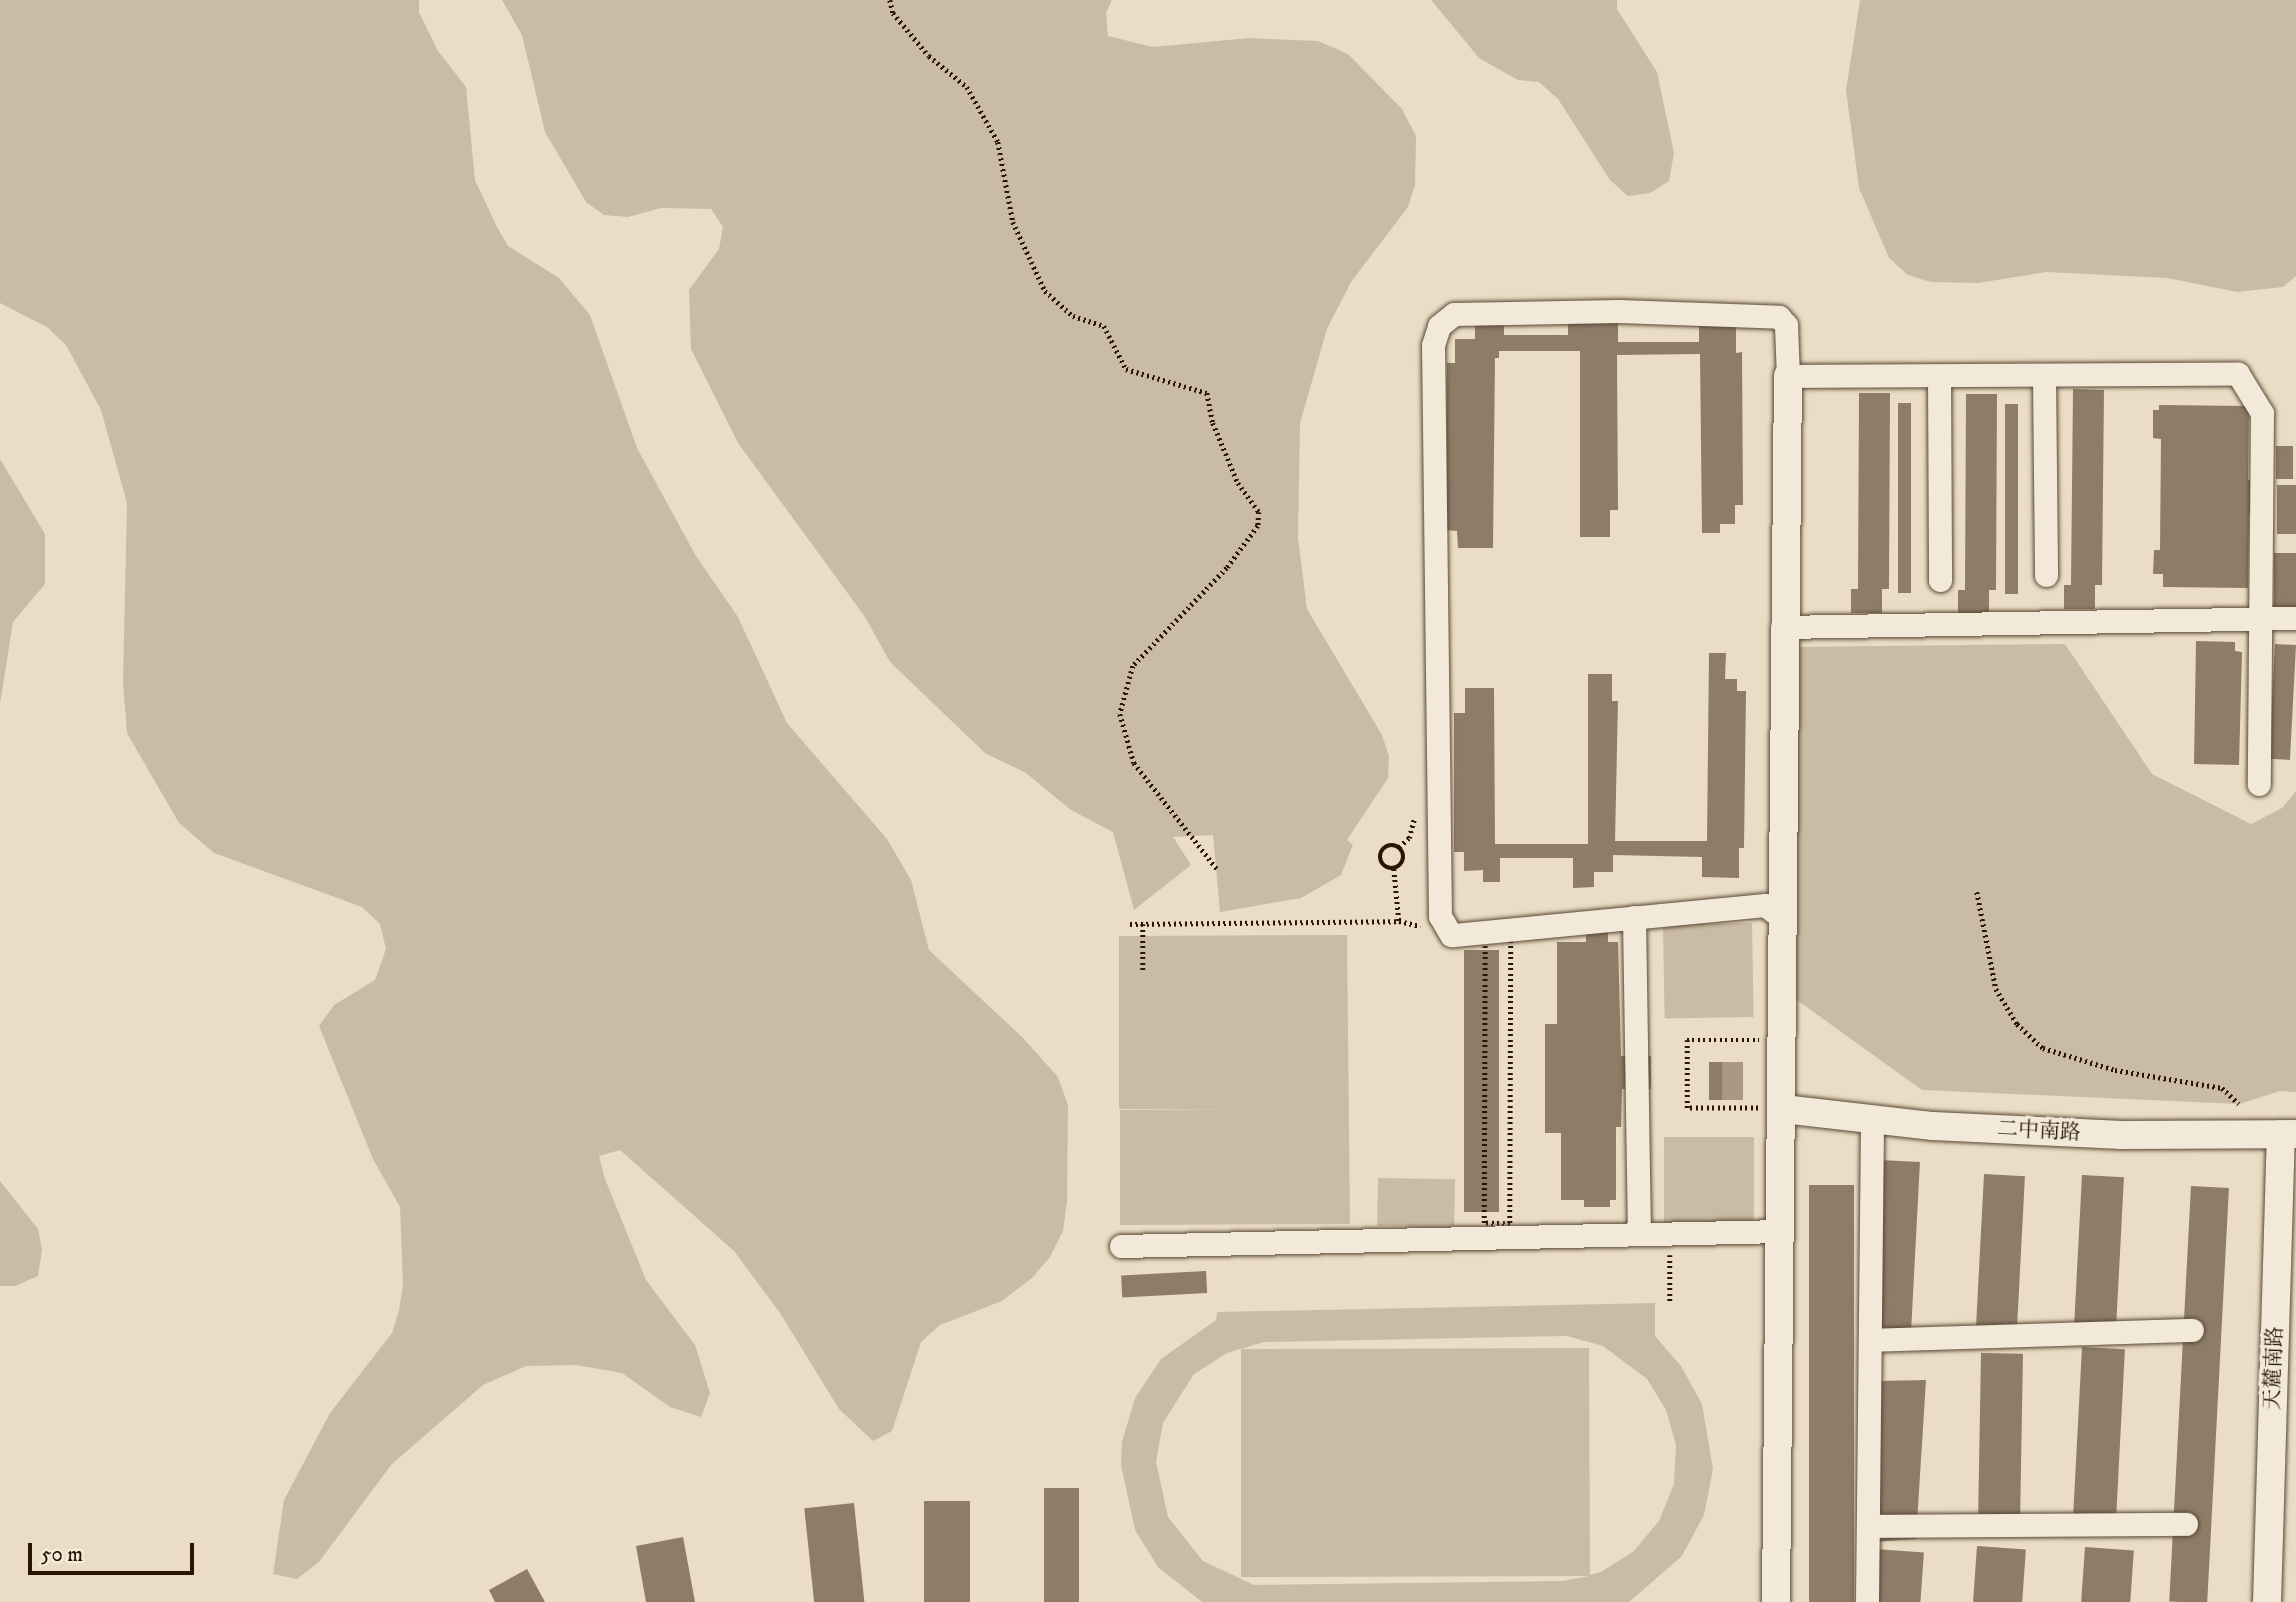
<!DOCTYPE html>
<html>
<head>
<meta charset="utf-8">
<style>
  body { margin:0 }
  #map { position:relative; width:2296px; height:1602px; overflow:hidden; background:#ebddc5; font-family:"IM FELL DW Pica","Noto Serif SC",serif }
  div>[style] { position:absolute }
  [style*='--x'] { left:calc(var(--x)*1px); top:calc(var(--y)*1px); width:calc(var(--w)*1px); rotate:calc(var(--a)*1deg) }
  .green>* { inset:0; background:#cabba4; transform-origin:0 0 }
  .water>* { inset:0; background:#a99983; transform-origin:0 0 }
  .building>* { inset:0; background:#8d7d68; transform-origin:0 0 }
  .path>* { height:4.5px; margin-top:-2.25px; transform-origin:0; background:repeating-linear-gradient(90deg,#281603 0 2px,transparent 0 5.5px) }
  .path>.ring { margin:-2.25px; padding:0; box-sizing:content-box; background:none; border:4.5px solid #281603; border-radius:50% }
  .roads { filter:drop-shadow(0 0 2px #594834) drop-shadow(0 0 2px #594834) }
  .minor>* { height:23px; margin:-11.5px; padding:0 11.5px; transform-origin:11.5px; border-radius:11.5px; background:#f2e9d9 }
  .tertiary>* { height:28px; margin:-14px; padding:0 14px; transform-origin:14px; border-radius:14px; background:#f2e9d9 }
  span { translate:-50% -50%; white-space:nowrap; text-align:center; line-height:1.15; -webkit-text-stroke:6px #f2e9d9; paint-order:stroke }
  .street-label { font-size:21px; color:#281603 }
  .scale { position:absolute; left:28px; top:1543px; width:166px; height:32px; box-sizing:border-box; border:4px solid #281603; border-top:0; padding-left:9px; font-size:21px; line-height:24px; white-space:nowrap; color:#281603; -webkit-text-stroke:5px #f2e9d9; paint-order:stroke }
</style>
</head>
<body>
<div id="map">
  <div class="green">
    <i style="clip-path:polygon(0 0,419px 0,419px 12px,438px 51px,466px 87px,475px 180px,497px 227px,508px 246px,559px 278px,590px 315px,637px 448px,696px 556px,738px 617px,787px 723px,887px 839px,911px 880px,929px 950px,1023px 1038px,1058px 1077px,1068px 1105px,1067px 1201px,1063px 1231px,1050px 1257px,1033px 1277px,1002px 1301px,940px 1325px,921px 1342px,892px 1431px,873px 1441px,839px 1409px,780px 1313px,734px 1251px,620px 1150px,599px 1156px,605px 1179px,646px 1280px,695px 1345px,710px 1393px,701px 1417px,670px 1407px,622px 1373px,576px 1365px,526px 1366px,483px 1385px,391px 1465px,319px 1562px,297px 1579px,273px 1574px,284px 1500px,330px 1413px,392px 1333px,399px 1310px,403px 1285px,400px 1207px,373px 1159px,319px 1026px,334px 1005px,375px 980px,386px 949px,380px 924px,362px 907px,214px 853px,179px 823px,127px 733px,123px 682px,127px 503px,101px 410px,66px 345px,47px 327px,0 303px)"></i>
    <i style="clip-path:polygon(502px 0,1112px 0,1106px 13px,1108px 36px,1153px 47px,1249px 38px,1318px 41px,1348px 54px,1402px 109px,1416px 136px,1415px 185px,1408px 207px,1351px 282px,1327px 329px,1300px 423px,1298px 537px,1307px 609px,1382px 735px,1389px 756px,1388px 778px,1347px 840px,1353px 845px,1341px 875px,1301px 898px,1220px 912px,1213px 835px,1173px 837px,1191px 865px,1134px 910px,1113px 832px,1071px 810px,1026px 773px,985px 753px,890px 662px,865px 617px,738px 443px,691px 349px,689px 290px,719px 249px,723px 227px,711px 209px,661px 208px,628px 217px,604px 215px,586px 202px,545px 132px,522px 35px)"></i>
    <i style="clip-path:polygon(1431px 0,1617px 0,1617px 9px,1657px 72px,1674px 153px,1669px 181px,1650px 193px,1628px 196px,1610px 180px,1558px 99px,1539px 82px,1518px 80px,1479px 58px)"></i>
    <i style="clip-path:polygon(1860px 0,2296px 0,2296px 276px,2283px 287px,2237px 292px,2167px 278px,2046px 272px,1978px 283px,1931px 282px,1908px 275px,1889px 258px,1859px 188px,1846px 90px)"></i>
    <i style="clip-path:polygon(0 459px,45px 534px,45px 584px,13px 622px,0 704px)"></i>
    <i style="clip-path:polygon(2065px 644px,2152px 774px,2251px 824px,2282px 808px,2296px 791px,2296px 1092px,2280px 1091px,2239px 1104px,1922px 1090px,1794px 998px,1793px 647px)"></i>
    <i style="left:1752px;top:923px;width:94px;height:89px;rotate:89deg"></i>
    <i style="clip-path:polygon(1347px 935px,1350px 1224px,1120px 1225px,1120px 1110px,1234px 1109px,1119px 1109px,1119px 936px)"></i>
    <i style="left:1664px;top:1137px;width:90px;height:94px"></i>
    <i style="left:1378px;top:1178px;width:77px;height:48px;rotate:1deg"></i>
    <i style="clip-path:polygon(0 1181px,38px 1229px,42px 1250px,38px 1276px,15px 1286px,0 1286px)"></i>
    <i style="clip-path:polygon(evenodd,1655px 1303px,1655px 1336px,1681px 1366px,1702px 1404px,1713px 1469px,1704px 1515px,1682px 1556px,1629px 1602px,1202px 1602px,1158px 1567px,1135px 1530px,1121px 1465px,1122px 1442px,1135px 1398px,1161px 1359px,1216px 1320px,1217px 1312px,1655px 1303px,1567px 1336px,1603px 1346px,1647px 1379px,1666px 1410px,1676px 1445px,1674px 1484px,1659px 1521px,1634px 1551px,1601px 1572px,1590px 1575px,1589px 1348px,1241px 1349px,1241px 1577px,1589px 1576px,1562px 1581px,1254px 1585px,1203px 1561px,1168px 1517px,1156px 1462px,1163px 1423px,1194px 1374px,1227px 1353px,1264px 1342px,1567px 1336px)"></i>
  </div>
  <div class="water">
    <i style="left:1722px;top:1062px;width:21px;height:38px"></i>
  </div>
  <div class="building">
    <i style="clip-path:polygon(1568px 311px,1618px 318px,1618px 342px,1699px 342px,1699px 322px,1736px 321px,1736px 353px,1742px 352px,1743px 505px,1735px 505px,1735px 524px,1720px 524px,1720px 533px,1702px 533px,1700px 354px,1617px 355px,1618px 510px,1610px 510px,1610px 537px,1580px 537px,1580px 351px,1499px 351px,1499px 358px,1495px 358px,1493px 548px,1458px 548px,1457px 531px,1446px 530px,1447px 363px,1455px 363px,1455px 339px,1475px 339px,1475px 316px,1504px 317px,1504px 335px,1568px 335px)"></i>
    <i style="clip-path:polygon(2073px 389px,2104px 390px,2102px 585px,2095px 585px,2095px 609px,2064px 609px,2064px 585px,2071px 585px)"></i>
    <i style="clip-path:polygon(1859px 393px,1890px 393px,1889px 589px,1882px 589px,1882px 613px,1851px 613px,1851px 589px,1858px 589px)"></i>
    <i style="clip-path:polygon(1966px 394px,1997px 394px,1996px 590px,1989px 590px,1989px 614px,1958px 614px,1958px 590px,1965px 590px)"></i>
    <i style="left:1898px;top:403px;width:13px;height:190px"></i>
    <i style="left:2005px;top:404px;width:13px;height:190px"></i>
    <i style="clip-path:polygon(2159px 405px,2249px 406px,2248px 480px,2253px 480px,2253px 513px,2249px 513px,2248px 588px,2163px 587px,2163px 574px,2153px 574px,2154px 550px,2160px 550px,2161px 439px,2153px 438px,2153px 410px,2159px 410px)"></i>
    <i style="left:2276px;top:446px;width:17px;height:33px"></i>
    <i style="left:2277px;top:485px;width:19px;height:49px"></i>
    <i style="left:2274px;top:553px;width:22px;height:59px"></i>
    <i style="clip-path:polygon(2196px 641px,2235px 642px,2235px 651px,2242px 652px,2239px 765px,2194px 764px)"></i>
    <i style="left:2275px;top:644px;width:21px;height:115px;rotate:3deg"></i>
    <i style="clip-path:polygon(1709px 653px,1726px 653px,1725px 679px,1737px 679px,1737px 691px,1746px 691px,1744px 848px,1739px 848px,1739px 878px,1702px 877px,1702px 857px,1613px 855px,1613px 872px,1594px 872px,1594px 887px,1573px 888px,1573px 858px,1500px 858px,1500px 882px,1483px 882px,1483px 870px,1464px 871px,1464px 852px,1454px 852px,1454px 713px,1465px 713px,1465px 688px,1494px 688px,1495px 844px,1588px 844px,1588px 674px,1612px 674px,1612px 701px,1618px 701px,1615px 841px,1707px 841px)"></i>
    <i style="clip-path:polygon(1586px 931px,1608px 931px,1608px 942px,1618px 942px,1621px 1056px,1651px 1056px,1651px 1089px,1622px 1089px,1621px 1127px,1616px 1127px,1616px 1200px,1610px 1200px,1610px 1207px,1584px 1207px,1584px 1200px,1561px 1200px,1561px 1133px,1545px 1133px,1545px 1024px,1557px 1024px,1557px 942px,1586px 942px)"></i>
    <i style="left:1464px;top:950px;width:35px;height:262px"></i>
    <i style="left:1709px;top:1062px;width:13px;height:38px"></i>
    <i style="left:1880px;top:1160px;width:40px;height:173px;rotate:3deg"></i>
    <i style="left:1984px;top:1174px;width:41px;height:165px;rotate:3deg"></i>
    <i style="left:2082px;top:1175px;width:42px;height:164px;rotate:3deg"></i>
    <i style="left:1809px;top:1185px;width:45px;height:417px"></i>
    <i style="left:2191px;top:1186px;width:38px;height:416px;rotate:3deg"></i>
    <i style="left:1206px;top:1271px;width:22px;height:85px;rotate:87deg"></i>
    <i style="left:2082px;top:1347px;width:43px;height:180px;rotate:3deg"></i>
    <i style="left:1981px;top:1353px;width:42px;height:180px;rotate:1deg"></i>
    <i style="clip-path:polygon(1926px 1380px,1916px 1539px,1873px 1542px,1878px 1381px)"></i>
    <i style="left:1044px;top:1488px;width:35px;height:114px"></i>
    <i style="left:924px;top:1501px;width:46px;height:101px"></i>
    <i style="left:854px;top:1503px;width:100px;height:50px;rotate:84deg"></i>
    <i style="clip-path:polygon(683px 1537px,695px 1602px,646px 1602px,636px 1546px)"></i>
    <i style="left:1977px;top:1546px;width:49px;height:56px;rotate:4deg"></i>
    <i style="left:2085px;top:1547px;width:49px;height:55px;rotate:4deg"></i>
    <i style="left:1875px;top:1549px;width:49px;height:53px;rotate:4deg"></i>
    <i style="clip-path:polygon(527px 1569px,545px 1602px,495px 1602px,489px 1590px)"></i>
  </div>
  <div class="path">
    <i style="--x:890;--y:0;--w:13;--a:77"></i>
    <i style="--x:893;--y:13;--w:56;--a:50.1"></i>
    <i style="--x:929;--y:56;--w:49;--a:39.2"></i>
    <i style="--x:967;--y:87;--w:63;--a:60.6"></i>
    <i style="--x:998;--y:142;--w:81;--a:79.4"></i>
    <i style="--x:1013;--y:222;--w:76;--a:65.1"></i>
    <i style="--x:1045;--y:291;--w:38;--a:42"></i>
    <i style="--x:1073;--y:316;--w:33;--a:18"></i>
    <i style="--x:1104;--y:326;--w:48;--a:62.9"></i>
    <i style="--x:1126;--y:369;--w:84;--a:16.5"></i>
    <i style="--x:1207;--y:393;--w:31;--a:79"></i>
    <i style="--x:1213;--y:423;--w:65;--a:67.4"></i>
    <i style="--x:1238;--y:483;--w:36;--a:54"></i>
    <i style="--x:1259;--y:512;--w:14;--a:94"></i>
    <i style="--x:1258;--y:526;--w:52;--a:126.4"></i>
    <i style="--x:1227;--y:568;--w:136;--a:133.8"></i>
    <i style="--x:1133;--y:666;--w:50;--a:105.2"></i>
    <i style="--x:1120;--y:714;--w:51;--a:74.1"></i>
    <i style="--x:1134;--y:763;--w:136;--a:51.9"></i>
    <i class="ring" style="left:1380px;top:845px;width:19.5px;height:19.5px"></i>
    <i style="--x:1399;--y:847;--w:13;--a:-42"></i>
    <i style="--x:1409;--y:838;--w:20;--a:-75"></i>
    <i style="--x:1394;--y:869;--w:52;--a:84.5"></i>
    <i style="--x:1977;--y:892;--w:99;--a:78.9"></i>
    <i style="--x:1996;--y:989;--w:41;--a:59"></i>
    <i style="--x:2017;--y:1024;--w:35;--a:43"></i>
    <i style="--x:2043;--y:1048;--w:75;--a:17"></i>
    <i style="--x:2115;--y:1070;--w:109;--a:9.5"></i>
    <i style="--x:2222;--y:1088;--w:23;--a:43"></i>
    <i style="--x:1130;--y:924;--w:269;--a:-0.6"></i>
    <i style="--x:1399;--y:921;--w:22;--a:13"></i>
    <i style="--x:1143;--y:924;--w:47;--a:90"></i>
    <i style="--x:1485;--y:935;--w:26;--a:0"></i>
    <i style="--x:1511;--y:935;--w:289;--a:90.2"></i>
    <i style="--x:1510;--y:1224;--w:26;--a:-178"></i>
    <i style="--x:1484;--y:1223;--w:288;--a:-89.8"></i>
    <i style="--x:1758;--y:1108;--w:71;--a:180"></i>
    <i style="--x:1687;--y:1108;--w:68;--a:-90"></i>
    <i style="--x:1687;--y:1040;--w:72;--a:0"></i>
    <i style="--x:1670;--y:1255;--w:48;--a:90"></i>
  </div>
  <div class="roads">
    <div class="minor">
      <i style="--x:1939;--y:376;--w:204;--a:89.7"></i>
      <i style="--x:2044;--y:376;--w:199;--a:89.4"></i>
      <i style="--x:1782;--y:627;--w:514;--a:-1"></i>
      <i style="--x:1634;--y:917;--w:317;--a:89.1"></i>
      <i style="--x:1783;--y:919;--w:23;--a:-142"></i>
      <i style="--x:1765;--y:905;--w:315;--a:174.5"></i>
      <i style="--x:1451;--y:935;--w:22;--a:-120"></i>
      <i style="--x:1440;--y:916;--w:571;--a:-90.7"></i>
      <i style="--x:1433;--y:345;--w:20;--a:-72"></i>
      <i style="--x:1439;--y:326;--w:19;--a:-39"></i>
      <i style="--x:1454;--y:314;--w:165;--a:-1"></i>
      <i style="--x:1619;--y:311;--w:160;--a:2.1"></i>
      <i style="--x:1779;--y:317;--w:11;--a:49"></i>
      <i style="--x:1786;--y:325;--w:51;--a:87.8"></i>
      <i style="--x:1788;--y:376;--w:450;--a:-0.3"></i>
      <i style="--x:2238;--y:374;--w:46;--a:58.4"></i>
      <i style="--x:2262;--y:413;--w:371;--a:90.5"></i>
      <i style="--x:1121;--y:1246;--w:659;--a:-1.3"></i>
      <i style="--x:1870;--y:1340;--w:322;--a:-1.8"></i>
      <i style="--x:1868;--y:1526;--w:318;--a:-0.4"></i>
      <i style="--x:1867;--y:1602;--w:483;--a:-89.4"></i>
    </div>
    <div class="tertiary">
      <i style="--x:1783;--y:1109;--w:151;--a:6.5"></i>
      <i style="--x:1933;--y:1126;--w:189;--a:2.7"></i>
      <i style="--x:2122;--y:1135;--w:174;--a:-0.3"></i>
      <i style="--x:1776;--y:1602;--w:1226;--a:-89.44"></i>
      <i style="--x:2267;--y:1602;--w:468;--a:-88.3"></i>
    </div>
  </div>
  <div class="street-label">
    <span style="left:2039px;top:1131px;rotate:3deg">二中南路</span>
    <span style="left:2274px;top:1368px;rotate:-88deg">天麓南路</span>
  </div>
  <div class="scale">50 m</div>
</div>
</body>
</html>
